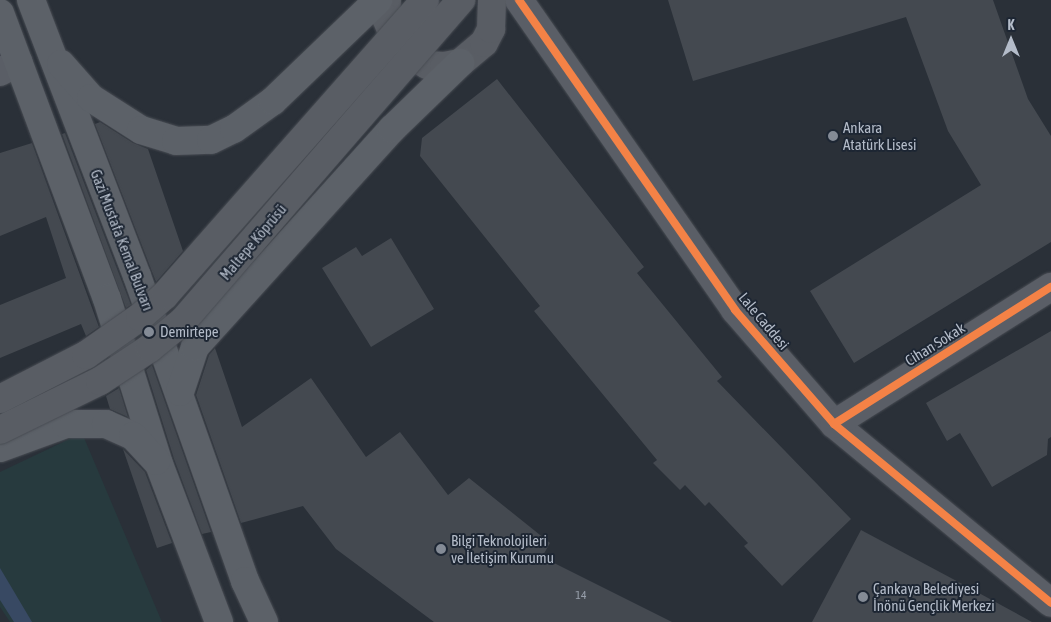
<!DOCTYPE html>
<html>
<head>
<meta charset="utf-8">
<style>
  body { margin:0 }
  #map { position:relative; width:1051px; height:622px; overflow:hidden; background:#2a3038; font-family:"Asap Condensed",sans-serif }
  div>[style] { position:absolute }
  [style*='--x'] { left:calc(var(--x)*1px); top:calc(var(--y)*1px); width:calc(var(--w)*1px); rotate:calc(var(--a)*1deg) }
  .green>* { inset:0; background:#273a3e }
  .water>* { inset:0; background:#384963 }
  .building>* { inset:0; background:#444950 }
  .roads { filter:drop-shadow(0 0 1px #484c53) drop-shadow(0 0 1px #484c53) }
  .minor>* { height:28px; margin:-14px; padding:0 14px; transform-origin:14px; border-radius:14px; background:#5a5e66 }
  .secondary>* { height:28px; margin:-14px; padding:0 14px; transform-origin:14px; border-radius:14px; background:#595d64 }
  .primary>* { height:28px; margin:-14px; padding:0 14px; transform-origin:14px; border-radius:14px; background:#5c6168 }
  .bridges { filter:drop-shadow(0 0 1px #484c53) drop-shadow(0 0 1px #484c53) }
  .secondary-bridge>* { height:28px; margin:-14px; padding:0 14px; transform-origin:14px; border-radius:14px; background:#595d64 }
  .cycleway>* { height:8px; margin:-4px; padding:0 4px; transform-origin:4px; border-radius:4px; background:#f48246 }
  .dots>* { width:14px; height:14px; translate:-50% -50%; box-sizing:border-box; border:2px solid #1d2633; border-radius:50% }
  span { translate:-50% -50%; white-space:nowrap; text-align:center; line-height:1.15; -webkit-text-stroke:4px #1d2633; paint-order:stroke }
  .number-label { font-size:12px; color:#989fab }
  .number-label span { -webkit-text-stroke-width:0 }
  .poi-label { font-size:15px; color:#b4bcc9 }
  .left { translate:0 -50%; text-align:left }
  .street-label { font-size:15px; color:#b4bcc9 }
  .north { position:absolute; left:986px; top:15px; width:50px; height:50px; -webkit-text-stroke:4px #1d2633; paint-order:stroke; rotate:0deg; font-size:14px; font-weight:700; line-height:20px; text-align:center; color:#b4bcc9 }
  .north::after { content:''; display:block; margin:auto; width:18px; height:22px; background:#b4bcc9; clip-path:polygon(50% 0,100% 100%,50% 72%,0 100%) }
</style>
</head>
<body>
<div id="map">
  <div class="green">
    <i style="clip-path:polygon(82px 433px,162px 622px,10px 622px,0 607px,0 472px)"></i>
  </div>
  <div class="water">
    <i style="clip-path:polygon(0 568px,32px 622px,14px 622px,0 600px)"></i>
  </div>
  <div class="building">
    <i style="clip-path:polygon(668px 0,993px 0,1028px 99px,1051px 136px,1051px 242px,854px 363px,810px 291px,981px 185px,948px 131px,906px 17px,693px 81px)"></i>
    <i style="clip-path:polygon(497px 79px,644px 267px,637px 273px,722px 377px,717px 381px,851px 519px,782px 586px,744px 546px,748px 543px,709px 502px,705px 506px,685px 485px,680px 490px,653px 463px,657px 460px,534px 311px,540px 306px,420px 156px,422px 138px)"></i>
    <i style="clip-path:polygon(100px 122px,133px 143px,148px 149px,183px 251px,156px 282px,95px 124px)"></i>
    <i style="clip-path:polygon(65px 133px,131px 305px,126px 308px,62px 134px)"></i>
    <i style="clip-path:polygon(32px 143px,99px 327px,86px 336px,81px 324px,0 358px,0 305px,66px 278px,46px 217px,0 236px,0 153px)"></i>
    <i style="clip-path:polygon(391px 238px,434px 309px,371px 347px,322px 268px,356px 247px,362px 256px)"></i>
    <i style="clip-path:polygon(1051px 331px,1051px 437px,1048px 439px,1047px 455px,992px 487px,960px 433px,947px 441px,926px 403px)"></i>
    <i style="clip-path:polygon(215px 348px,242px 427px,311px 378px,366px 457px,400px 432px,448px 495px,469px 478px,550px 543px,542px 557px,672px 622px,434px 622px,336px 549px,303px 506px,241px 523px,196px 395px,209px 355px)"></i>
    <i style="clip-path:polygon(152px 365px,211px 532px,202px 534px,174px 459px,146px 370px)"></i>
    <i style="clip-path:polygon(119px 388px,128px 417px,110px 409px,106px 396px)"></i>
    <i style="clip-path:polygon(123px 449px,145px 472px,172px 543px,157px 548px)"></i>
    <i style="clip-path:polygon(861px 530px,966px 586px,1032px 622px,812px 622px)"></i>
  </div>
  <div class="roads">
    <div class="minor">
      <i style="--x:519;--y:0;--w:378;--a:55.1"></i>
      <i style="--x:735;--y:310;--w:151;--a:49"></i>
      <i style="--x:834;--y:424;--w:281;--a:39.5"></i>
      <i style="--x:0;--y:72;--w:21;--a:-28"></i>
      <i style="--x:834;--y:424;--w:257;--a:-32.3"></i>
    </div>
    <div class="secondary">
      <i style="--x:387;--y:0;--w:18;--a:93"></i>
      <i style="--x:386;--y:18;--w:33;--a:67"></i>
      <i style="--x:399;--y:48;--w:33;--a:31"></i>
      <i style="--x:427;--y:65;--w:17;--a:3"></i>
      <i style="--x:444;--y:66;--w:16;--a:-11"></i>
      <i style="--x:460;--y:63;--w:31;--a:-40"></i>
      <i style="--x:484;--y:43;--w:16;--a:-63"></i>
      <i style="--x:491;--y:29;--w:29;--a:-88"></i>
    </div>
    <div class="primary">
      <i style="--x:31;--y:0;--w:296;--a:69"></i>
      <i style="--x:137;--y:276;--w:324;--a:70.5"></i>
      <i style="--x:245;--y:581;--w:45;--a:65.1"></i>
      <i style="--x:0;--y:13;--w:305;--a:69.5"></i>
      <i style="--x:107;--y:299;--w:173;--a:72.5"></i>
      <i style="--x:159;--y:464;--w:169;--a:69.2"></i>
      <i style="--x:61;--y:64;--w:45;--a:48.6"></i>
      <i style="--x:91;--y:98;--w:59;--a:32.6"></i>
      <i style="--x:141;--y:130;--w:37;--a:17"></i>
      <i style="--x:176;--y:141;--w:35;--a:-2"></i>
      <i style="--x:211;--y:140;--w:25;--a:-26"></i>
      <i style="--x:234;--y:129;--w:48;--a:-35.7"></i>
      <i style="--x:273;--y:101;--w:146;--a:-43.9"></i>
      <i style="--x:180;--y:392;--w:47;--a:-71.6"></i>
      <i style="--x:195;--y:347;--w:294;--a:-47.9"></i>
      <i style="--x:392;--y:129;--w:95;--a:-44.1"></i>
      <i style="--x:0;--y:448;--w:70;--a:-20"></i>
      <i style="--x:66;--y:424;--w:40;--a:0"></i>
      <i style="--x:106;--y:424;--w:30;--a:24"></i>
      <i style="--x:133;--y:436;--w:34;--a:47"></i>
    </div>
  </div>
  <div class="bridges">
    <div class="secondary-bridge">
      <i style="--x:0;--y:399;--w:97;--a:-27.1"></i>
      <i style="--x:86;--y:355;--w:66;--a:-35.1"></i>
      <i style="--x:140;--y:317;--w:33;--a:-41"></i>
      <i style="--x:165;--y:295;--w:393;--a:-48.6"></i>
      <i style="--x:0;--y:430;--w:111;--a:-26.1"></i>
      <i style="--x:100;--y:381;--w:60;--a:-33.4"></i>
      <i style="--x:150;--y:348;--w:43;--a:-39.3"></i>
      <i style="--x:183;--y:321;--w:425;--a:-49.1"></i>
    </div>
  </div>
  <div class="cycleway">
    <i style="--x:519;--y:0;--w:378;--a:55.1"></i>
    <i style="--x:735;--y:310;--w:151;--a:49"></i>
    <i style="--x:834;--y:424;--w:281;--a:39.5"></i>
    <i style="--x:834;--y:424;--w:257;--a:-32.3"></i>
  </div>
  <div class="dots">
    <i style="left:833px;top:136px;background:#848b96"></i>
    <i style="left:149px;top:332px;background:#848b96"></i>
    <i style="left:441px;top:549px;background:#848b96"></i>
    <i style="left:863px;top:597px;background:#848b96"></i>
  </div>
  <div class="number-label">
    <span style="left:581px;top:596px">14</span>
  </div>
  <div class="poi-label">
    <span class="left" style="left:843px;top:136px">Ankara<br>Atatürk Lisesi</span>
    <span class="left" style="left:160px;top:332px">Demirtepe</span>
    <span class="left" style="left:451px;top:549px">Bilgi Teknolojileri<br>ve İletişim Kurumu</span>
    <span class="left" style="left:873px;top:597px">Çankaya Belediyesi<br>İnönü Gençlik Merkezi</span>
  </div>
  <div class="street-label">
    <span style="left:122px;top:240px;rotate:69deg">Gazi Mustafa Kemal Bulvarı</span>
    <span style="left:253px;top:242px;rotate:-50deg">Maltepe Köprüsü</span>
    <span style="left:764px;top:321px;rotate:50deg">Lale Caddesi</span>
    <span style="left:935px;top:344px;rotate:-32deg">Cihan Sokak</span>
  </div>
  <div class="north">K</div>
</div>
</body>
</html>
